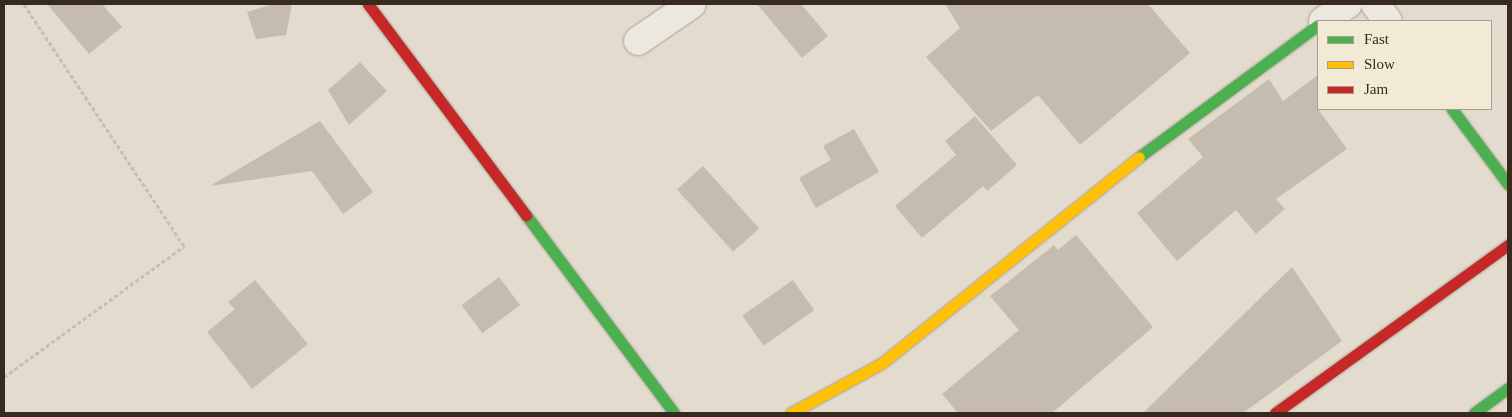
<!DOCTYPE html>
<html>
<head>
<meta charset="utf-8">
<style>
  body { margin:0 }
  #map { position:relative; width:1512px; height:417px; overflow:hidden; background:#e3dcce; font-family:"Times New Roman",serif }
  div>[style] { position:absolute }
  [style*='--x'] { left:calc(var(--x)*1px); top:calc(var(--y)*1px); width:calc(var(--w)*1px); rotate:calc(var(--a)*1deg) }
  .building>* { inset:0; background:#c6bbaf; transform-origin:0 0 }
  .path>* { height:3px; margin-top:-1.5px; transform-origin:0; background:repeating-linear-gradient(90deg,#c4beb6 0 4px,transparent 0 6.5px) }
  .roads { filter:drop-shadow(0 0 1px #a8a197) drop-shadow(0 0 1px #a8a197) }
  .street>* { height:28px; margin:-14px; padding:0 14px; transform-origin:14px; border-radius:14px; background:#ece7df }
  .fast>* { height:11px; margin:-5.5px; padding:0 5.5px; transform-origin:5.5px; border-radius:5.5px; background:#4caf50 }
  .slow>* { height:11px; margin:-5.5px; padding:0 5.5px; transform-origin:5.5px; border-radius:5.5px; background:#ffc107 }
  .jam>* { height:11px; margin:-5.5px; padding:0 5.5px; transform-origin:5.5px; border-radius:5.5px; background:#c62828 }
  span { translate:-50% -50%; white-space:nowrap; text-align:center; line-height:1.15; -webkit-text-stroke:4.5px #f3ead5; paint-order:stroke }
  .frame { position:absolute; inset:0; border:5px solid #372a1f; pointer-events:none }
  .legend { position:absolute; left:1317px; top:20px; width:175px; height:90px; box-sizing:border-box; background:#f3ead5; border:1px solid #a89d8c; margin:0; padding:6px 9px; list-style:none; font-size:15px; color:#372a1f }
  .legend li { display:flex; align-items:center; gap:10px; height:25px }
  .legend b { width:25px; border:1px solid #a89d8c }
</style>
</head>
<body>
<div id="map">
  <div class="building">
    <i style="clip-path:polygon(47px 4px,102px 4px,122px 27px,89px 54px)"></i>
    <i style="clip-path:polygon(273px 4px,292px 4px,286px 35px,256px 39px,247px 12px)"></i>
    <i style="clip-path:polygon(757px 4px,801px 4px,828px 36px,802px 58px)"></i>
    <i style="clip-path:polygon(945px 4px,1148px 4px,1190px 53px,1080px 145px,1038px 95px,991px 131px,926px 57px,960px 28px)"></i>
    <i style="clip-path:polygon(360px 62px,387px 91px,349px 125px,328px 90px)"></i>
    <i style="clip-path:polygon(1318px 75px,1318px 109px,1347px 149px,1276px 199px,1285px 209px,1256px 234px,1236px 210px,1177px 261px,1137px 213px,1203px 157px,1188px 139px,1269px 79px,1283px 101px)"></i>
    <i style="clip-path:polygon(975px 116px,1017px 165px,987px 191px,983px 186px,922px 238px,895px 206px,956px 155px,945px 141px)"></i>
    <i style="clip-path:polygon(320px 121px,373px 192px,343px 214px,312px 171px,210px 186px)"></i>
    <i style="clip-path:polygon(854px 129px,879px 172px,816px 208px,799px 178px,831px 160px,823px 146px)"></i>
    <i style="left:703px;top:166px;width:84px;height:35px;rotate:48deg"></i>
    <i style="clip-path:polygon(1076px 235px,1153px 327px,1052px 413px,958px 413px,942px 394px,1019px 330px,990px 296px,1054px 245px,1058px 250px)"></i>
    <i style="clip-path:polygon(1292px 267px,1342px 341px,1243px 413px,1143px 413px)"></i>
    <i style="left:499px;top:277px;width:35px;height:47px;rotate:53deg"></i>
    <i style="clip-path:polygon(255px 280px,308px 344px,252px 389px,207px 332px,235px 309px,228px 302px)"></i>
    <i style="left:793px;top:280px;width:37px;height:62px;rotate:55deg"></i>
  </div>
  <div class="path">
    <i style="--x:4;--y:377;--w:223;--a:-36"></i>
    <i style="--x:184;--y:246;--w:290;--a:-123.5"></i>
  </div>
  <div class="roads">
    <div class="street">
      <i style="--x:1375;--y:4;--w:21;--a:53"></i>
      <i style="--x:1323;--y:21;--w:30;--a:-34"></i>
      <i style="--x:638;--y:41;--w:65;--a:-34.4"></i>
    </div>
    <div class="fast">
      <i style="--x:1452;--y:109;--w:94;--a:53.3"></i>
      <i style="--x:1139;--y:157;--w:222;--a:-36.4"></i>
      <i style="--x:526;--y:215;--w:247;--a:53.2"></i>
      <i style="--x:1474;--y:413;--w:42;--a:-36.3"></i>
    </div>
    <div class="slow">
      <i style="--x:791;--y:413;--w:104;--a:-28.8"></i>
      <i style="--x:882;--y:363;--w:329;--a:-38.7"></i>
    </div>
    <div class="jam">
      <i style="--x:368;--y:4;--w:264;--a:53.2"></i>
      <i style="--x:1275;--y:413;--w:287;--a:-35.8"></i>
    </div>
  </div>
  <div class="frame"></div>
  <ul class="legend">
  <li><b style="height:6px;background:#4caf50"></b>Fast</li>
  <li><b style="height:6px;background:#ffc107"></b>Slow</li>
  <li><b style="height:6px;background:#c62828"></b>Jam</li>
  </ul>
</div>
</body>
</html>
